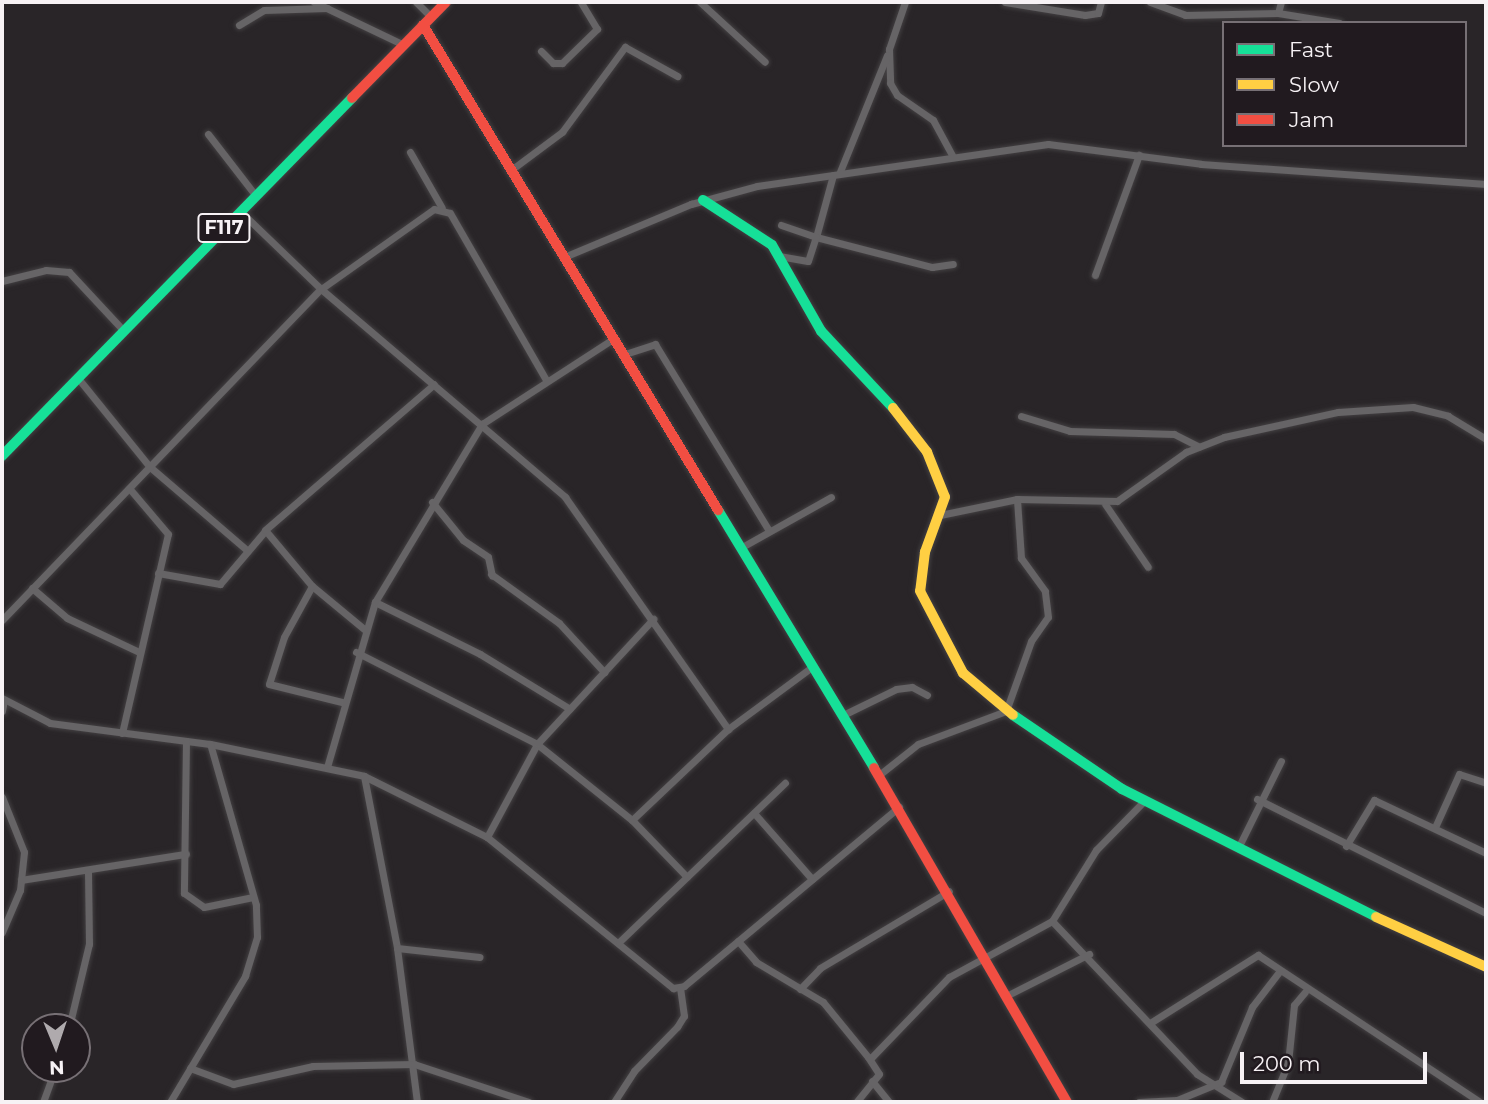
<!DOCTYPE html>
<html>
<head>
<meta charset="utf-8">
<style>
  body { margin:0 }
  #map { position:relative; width:1488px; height:1104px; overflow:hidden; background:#292528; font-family:Montserrat,sans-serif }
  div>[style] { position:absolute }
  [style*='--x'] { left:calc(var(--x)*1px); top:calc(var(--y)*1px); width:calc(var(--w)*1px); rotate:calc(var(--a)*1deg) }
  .roads { filter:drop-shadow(0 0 2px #434042) drop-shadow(0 0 2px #434042) }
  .street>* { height:7px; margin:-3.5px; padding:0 3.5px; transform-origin:3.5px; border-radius:3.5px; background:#666466 }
  .fast>* { height:10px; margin:-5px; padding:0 5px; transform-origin:5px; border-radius:5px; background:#16e098 }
  .slow>* { height:10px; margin:-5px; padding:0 5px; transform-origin:5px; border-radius:5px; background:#ffcf43 }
  .jam>* { height:10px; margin:-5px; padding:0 5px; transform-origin:5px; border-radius:5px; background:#f24e42 }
  span { translate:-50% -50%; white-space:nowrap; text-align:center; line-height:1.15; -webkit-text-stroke:5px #211a1f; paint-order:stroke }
  .shield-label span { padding:2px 5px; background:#211a1f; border:2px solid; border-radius:5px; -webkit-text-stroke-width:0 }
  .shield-label { font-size:19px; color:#f7f2f5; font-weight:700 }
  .frame { position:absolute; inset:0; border:4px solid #f7f2f5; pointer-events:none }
  .legend { position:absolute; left:1222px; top:21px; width:245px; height:126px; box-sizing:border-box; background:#211a1f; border:2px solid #777075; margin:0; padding:9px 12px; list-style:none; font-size:21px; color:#f7f2f5 }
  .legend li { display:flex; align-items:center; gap:14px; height:35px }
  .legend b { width:35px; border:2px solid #777075 }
  .north { position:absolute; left:21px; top:1013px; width:70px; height:70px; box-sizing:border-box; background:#211a1f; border:2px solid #777075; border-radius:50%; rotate:178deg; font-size:19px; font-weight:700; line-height:28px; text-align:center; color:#f7f2f5 }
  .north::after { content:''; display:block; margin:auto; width:24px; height:32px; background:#afaaad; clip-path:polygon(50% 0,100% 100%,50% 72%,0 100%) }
  .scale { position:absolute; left:1240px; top:1052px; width:187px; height:32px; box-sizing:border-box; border:4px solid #f7f2f5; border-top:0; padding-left:9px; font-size:21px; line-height:24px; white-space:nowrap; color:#f7f2f5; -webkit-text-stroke:5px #211a1f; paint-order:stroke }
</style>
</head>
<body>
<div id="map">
  <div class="roads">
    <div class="street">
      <i style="--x:314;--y:2;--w:100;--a:25.5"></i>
      <i style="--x:416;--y:2;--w:21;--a:45"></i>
      <i style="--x:700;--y:2;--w:88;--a:42.7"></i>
      <i style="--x:905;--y:2;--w:50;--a:108.8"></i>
      <i style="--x:889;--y:49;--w:34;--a:88"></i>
      <i style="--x:890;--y:83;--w:14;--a:60"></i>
      <i style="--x:897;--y:95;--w:44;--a:34.8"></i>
      <i style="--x:933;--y:120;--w:42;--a:61.6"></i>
      <i style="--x:1005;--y:2;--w:81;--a:9.2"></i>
      <i style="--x:1085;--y:15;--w:13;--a:-9"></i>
      <i style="--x:1098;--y:13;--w:11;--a:-75"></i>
      <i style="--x:1150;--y:2;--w:37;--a:20"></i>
      <i style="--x:1185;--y:15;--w:93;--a:-1.2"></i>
      <i style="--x:1278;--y:13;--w:62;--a:9.3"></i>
      <i style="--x:1278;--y:13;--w:11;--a:-75"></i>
      <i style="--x:239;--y:25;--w:29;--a:-31"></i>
      <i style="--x:264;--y:10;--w:63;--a:-1.8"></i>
      <i style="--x:541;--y:51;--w:17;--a:45"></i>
      <i style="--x:553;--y:63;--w:9;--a:0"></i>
      <i style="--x:562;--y:63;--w:49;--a:-44.2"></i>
      <i style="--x:597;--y:29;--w:31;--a:-121"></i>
      <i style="--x:208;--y:134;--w:78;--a:52.3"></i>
      <i style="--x:410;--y:152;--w:64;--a:60.3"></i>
      <i style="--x:511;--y:170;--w:64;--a:-36.7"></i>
      <i style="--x:562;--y:132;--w:106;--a:-53.5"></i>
      <i style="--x:625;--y:47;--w:60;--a:29.1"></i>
      <i style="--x:839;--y:174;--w:128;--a:-68"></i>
      <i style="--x:833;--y:175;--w:64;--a:105.3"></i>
      <i style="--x:816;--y:237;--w:120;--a:14.5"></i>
      <i style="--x:932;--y:267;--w:21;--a:-8"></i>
      <i style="--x:240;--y:211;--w:112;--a:43.9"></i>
      <i style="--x:321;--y:289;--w:321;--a:40.4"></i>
      <i style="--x:565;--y:497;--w:284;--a:54.9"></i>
      <i style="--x:779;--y:256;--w:29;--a:10"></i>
      <i style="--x:808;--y:261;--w:25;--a:-72"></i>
      <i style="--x:816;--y:237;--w:37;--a:-161"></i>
      <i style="--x:564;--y:257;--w:138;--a:-22.7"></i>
      <i style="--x:691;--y:204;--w:68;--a:-15.3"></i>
      <i style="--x:757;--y:186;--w:294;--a:-8.2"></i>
      <i style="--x:1048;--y:144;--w:154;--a:7.4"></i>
      <i style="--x:1201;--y:164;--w:286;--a:4"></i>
      <i style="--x:1095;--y:275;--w:128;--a:-69.9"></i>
      <i style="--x:2;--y:281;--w:45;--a:-14"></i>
      <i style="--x:46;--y:270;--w:23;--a:5"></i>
      <i style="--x:69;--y:272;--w:79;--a:47"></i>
      <i style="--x:625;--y:354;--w:32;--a:-18"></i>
      <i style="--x:655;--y:344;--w:219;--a:58.6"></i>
      <i style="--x:77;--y:377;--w:116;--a:51"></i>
      <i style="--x:150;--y:467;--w:128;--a:40.6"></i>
      <i style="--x:1021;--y:416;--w:51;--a:17"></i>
      <i style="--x:1070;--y:431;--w:104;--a:1.7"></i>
      <i style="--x:1174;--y:434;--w:28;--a:27"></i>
      <i style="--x:432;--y:502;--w:49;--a:50.8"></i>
      <i style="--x:463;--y:540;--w:30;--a:34"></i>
      <i style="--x:488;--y:557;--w:19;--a:78"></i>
      <i style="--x:1105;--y:504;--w:76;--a:55.7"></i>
      <i style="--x:940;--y:515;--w:79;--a:-11.7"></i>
      <i style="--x:1017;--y:499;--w:100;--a:1.1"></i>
      <i style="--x:1117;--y:501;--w:85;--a:-35.4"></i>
      <i style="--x:1186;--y:452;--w:41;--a:-21.5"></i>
      <i style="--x:1224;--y:437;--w:117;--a:-12.4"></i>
      <i style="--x:1338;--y:412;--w:75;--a:-3.8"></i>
      <i style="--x:1413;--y:407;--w:36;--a:14"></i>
      <i style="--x:1448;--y:416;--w:44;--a:31.2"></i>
      <i style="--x:742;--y:547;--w:102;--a:-29.3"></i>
      <i style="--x:158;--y:573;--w:63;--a:10.1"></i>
      <i style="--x:220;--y:584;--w:70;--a:-49.7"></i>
      <i style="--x:491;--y:574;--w:84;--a:35.8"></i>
      <i style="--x:559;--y:623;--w:67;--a:47.4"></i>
      <i style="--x:312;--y:586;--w:58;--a:118.8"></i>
      <i style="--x:284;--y:637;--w:49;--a:107.7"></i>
      <i style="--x:269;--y:684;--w:75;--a:13.9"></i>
      <i style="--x:32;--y:588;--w:46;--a:40.6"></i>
      <i style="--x:67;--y:618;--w:80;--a:25.3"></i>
      <i style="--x:375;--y:602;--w:117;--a:26.3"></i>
      <i style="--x:480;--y:654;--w:105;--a:31.4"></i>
      <i style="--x:2;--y:620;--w:460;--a:-46.1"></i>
      <i style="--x:321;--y:289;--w:138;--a:-35.3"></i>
      <i style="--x:434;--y:209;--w:16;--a:14"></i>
      <i style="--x:450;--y:213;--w:193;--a:60.1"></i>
      <i style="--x:364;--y:629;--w:67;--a:-140.4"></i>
      <i style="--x:312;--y:586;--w:73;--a:-130"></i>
      <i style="--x:265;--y:530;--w:223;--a:-40.8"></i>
      <i style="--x:356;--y:652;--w:203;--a:26.9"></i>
      <i style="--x:537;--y:744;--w:122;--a:38.7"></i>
      <i style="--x:632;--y:820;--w:79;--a:46"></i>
      <i style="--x:2;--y:698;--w:54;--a:27.5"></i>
      <i style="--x:50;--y:723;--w:161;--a:7.5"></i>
      <i style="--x:210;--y:744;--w:157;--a:11.7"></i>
      <i style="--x:364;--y:776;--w:137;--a:26.4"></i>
      <i style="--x:487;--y:837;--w:240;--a:39.1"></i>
      <i style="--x:673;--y:988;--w:11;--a:-10"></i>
      <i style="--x:684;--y:986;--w:280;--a:-39.8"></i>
      <i style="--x:2;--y:711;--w:11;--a:-80"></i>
      <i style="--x:843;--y:715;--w:59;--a:-26.1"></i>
      <i style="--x:896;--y:689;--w:16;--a:-7"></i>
      <i style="--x:912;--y:687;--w:17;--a:28"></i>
      <i style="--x:122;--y:733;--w:204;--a:-77"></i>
      <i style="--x:168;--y:534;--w:60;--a:-130.3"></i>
      <i style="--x:186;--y:741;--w:152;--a:90.8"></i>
      <i style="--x:184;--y:893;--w:24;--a:35"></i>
      <i style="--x:204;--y:907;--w:50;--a:-11.5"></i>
      <i style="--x:327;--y:767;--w:172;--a:-73.8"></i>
      <i style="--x:375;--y:602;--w:208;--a:-59"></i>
      <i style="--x:482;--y:424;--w:156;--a:-33"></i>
      <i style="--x:879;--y:775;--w:50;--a:-38.5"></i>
      <i style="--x:918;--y:744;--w:94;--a:-20.6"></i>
      <i style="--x:1006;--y:711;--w:74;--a:-70.3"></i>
      <i style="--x:1031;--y:641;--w:29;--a:-55"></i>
      <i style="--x:1048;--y:617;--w:26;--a:-97"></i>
      <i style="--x:1045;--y:591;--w:41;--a:-126"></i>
      <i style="--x:1021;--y:558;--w:59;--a:-93.9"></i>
      <i style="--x:364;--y:776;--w:175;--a:79.1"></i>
      <i style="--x:397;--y:948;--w:155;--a:82.6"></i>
      <i style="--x:2;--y:797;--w:59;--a:68.2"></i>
      <i style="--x:24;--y:852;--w:38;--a:96"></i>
      <i style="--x:20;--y:890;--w:46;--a:113.2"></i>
      <i style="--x:1257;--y:799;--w:256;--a:26.5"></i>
      <i style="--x:754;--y:813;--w:88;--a:48.7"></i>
      <i style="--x:632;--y:820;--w:132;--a:-43.5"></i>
      <i style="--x:728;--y:729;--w:106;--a:-36.5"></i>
      <i style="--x:1436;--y:825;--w:56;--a:-65.7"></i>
      <i style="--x:1459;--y:774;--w:28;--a:18"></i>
      <i style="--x:487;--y:837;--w:106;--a:-61.7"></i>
      <i style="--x:537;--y:744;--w:171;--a:-47.1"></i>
      <i style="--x:1346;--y:846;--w:54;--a:-58.7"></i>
      <i style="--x:1374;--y:800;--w:124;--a:25.3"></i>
      <i style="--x:1238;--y:848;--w:97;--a:-63.7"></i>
      <i style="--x:21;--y:880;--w:167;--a:-9"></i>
      <i style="--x:1052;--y:921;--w:211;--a:46.5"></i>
      <i style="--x:1197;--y:1074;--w:53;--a:31.9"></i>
      <i style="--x:738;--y:941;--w:28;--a:49"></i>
      <i style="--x:756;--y:962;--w:78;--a:30.8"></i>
      <i style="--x:823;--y:1002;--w:71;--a:50.7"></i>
      <i style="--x:868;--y:1057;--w:20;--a:57"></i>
      <i style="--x:879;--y:1074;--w:36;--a:129"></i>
      <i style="--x:619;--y:942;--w:230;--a:-43.8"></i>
      <i style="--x:397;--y:948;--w:83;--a:6.2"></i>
      <i style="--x:800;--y:989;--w:29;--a:-46"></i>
      <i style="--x:820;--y:968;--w:150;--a:-30.8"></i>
      <i style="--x:1008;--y:995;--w:91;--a:-26.8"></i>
      <i style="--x:1150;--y:1023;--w:128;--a:-32.2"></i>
      <i style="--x:1258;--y:955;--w:266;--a:33.5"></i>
      <i style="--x:69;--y:1027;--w:85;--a:-76.5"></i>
      <i style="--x:89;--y:944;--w:73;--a:-90.8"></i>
      <i style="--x:870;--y:1059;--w:114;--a:-46.1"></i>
      <i style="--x:949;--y:977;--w:117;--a:-28.5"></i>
      <i style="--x:1052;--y:921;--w:84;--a:-58.2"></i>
      <i style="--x:1096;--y:850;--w:69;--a:-45.6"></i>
      <i style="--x:190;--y:1068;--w:46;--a:20.4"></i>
      <i style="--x:233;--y:1084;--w:82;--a:-12.7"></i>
      <i style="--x:313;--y:1066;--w:101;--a:-1.1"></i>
      <i style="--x:414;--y:1064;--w:121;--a:18.3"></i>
      <i style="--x:872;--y:1081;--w:27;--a:51"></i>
      <i style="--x:43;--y:1102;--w:35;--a:-70"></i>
      <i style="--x:170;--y:1102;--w:147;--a:-59.2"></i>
      <i style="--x:245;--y:976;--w:41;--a:-72.9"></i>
      <i style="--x:257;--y:937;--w:32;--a:-92"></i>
      <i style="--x:256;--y:905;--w:167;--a:-105.9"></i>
      <i style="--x:614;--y:1102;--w:37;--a:-57"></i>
      <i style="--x:634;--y:1071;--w:62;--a:-45.7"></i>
      <i style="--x:677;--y:1027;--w:13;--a:-58"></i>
      <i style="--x:684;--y:1016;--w:28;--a:-98"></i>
      <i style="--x:1139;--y:1102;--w:38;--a:-3"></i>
      <i style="--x:1177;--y:1100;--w:48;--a:-22.2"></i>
      <i style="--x:1221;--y:1082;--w:81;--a:-67.5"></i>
      <i style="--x:1252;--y:1007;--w:44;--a:-52.4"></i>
      <i style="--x:1272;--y:1102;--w:42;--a:-67.7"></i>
      <i style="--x:1288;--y:1063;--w:58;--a:-84.1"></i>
      <i style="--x:1294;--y:1005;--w:17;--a:-50"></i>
    </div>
    <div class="fast">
      <i style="--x:703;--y:200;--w:82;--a:33.1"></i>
      <i style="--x:772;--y:245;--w:99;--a:60.3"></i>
      <i style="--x:821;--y:331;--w:105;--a:46.9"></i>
      <i style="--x:2;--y:456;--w:501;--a:-45.65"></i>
      <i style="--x:718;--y:510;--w:301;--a:58.8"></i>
      <i style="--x:1013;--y:715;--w:132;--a:34.2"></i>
      <i style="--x:1122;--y:789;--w:284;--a:26.7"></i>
    </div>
    <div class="slow">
      <i style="--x:893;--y:408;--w:56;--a:52.3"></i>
      <i style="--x:927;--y:452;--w:48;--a:68.2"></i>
      <i style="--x:945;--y:497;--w:59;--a:110"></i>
      <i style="--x:925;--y:552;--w:39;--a:97"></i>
      <i style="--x:920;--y:591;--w:93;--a:62.3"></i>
      <i style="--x:963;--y:673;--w:65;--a:40"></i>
      <i style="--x:1376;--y:917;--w:121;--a:24.4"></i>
    </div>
    <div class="jam">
      <i style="--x:423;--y:25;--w:568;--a:58.69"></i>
      <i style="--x:352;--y:98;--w:134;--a:-45.6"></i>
      <i style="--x:874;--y:768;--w:386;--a:60"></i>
    </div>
  </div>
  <div class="shield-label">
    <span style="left:224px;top:228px">F117</span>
  </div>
  <div class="frame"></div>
  <ul class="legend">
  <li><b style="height:9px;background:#16e098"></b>Fast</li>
  <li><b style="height:9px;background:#ffcf43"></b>Slow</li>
  <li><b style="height:9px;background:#f24e42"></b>Jam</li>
  </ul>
  <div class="north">N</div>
  <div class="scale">200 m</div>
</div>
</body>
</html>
